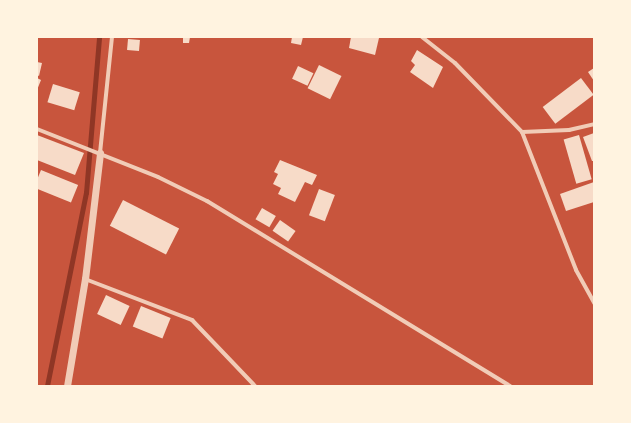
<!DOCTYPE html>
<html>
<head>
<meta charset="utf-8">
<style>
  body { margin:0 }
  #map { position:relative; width:631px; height:423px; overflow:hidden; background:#c8553d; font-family:"Fira Sans",sans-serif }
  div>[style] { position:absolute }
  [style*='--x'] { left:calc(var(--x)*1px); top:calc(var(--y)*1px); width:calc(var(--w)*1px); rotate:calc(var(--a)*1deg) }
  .stream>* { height:4.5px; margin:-2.25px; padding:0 2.25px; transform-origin:2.25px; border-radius:2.25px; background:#8f3625 }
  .building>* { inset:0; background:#f7dbc8; transform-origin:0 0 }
  .minor>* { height:4px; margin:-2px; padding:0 2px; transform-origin:2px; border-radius:2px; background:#f1ccb7 }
  .tertiary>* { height:7px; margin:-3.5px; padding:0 3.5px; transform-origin:3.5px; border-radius:3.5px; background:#f1ccb7 }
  span { translate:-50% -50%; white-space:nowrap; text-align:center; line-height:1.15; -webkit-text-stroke:3px #fff3e0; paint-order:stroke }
  .frame { position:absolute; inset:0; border:38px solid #fff3e0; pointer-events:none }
</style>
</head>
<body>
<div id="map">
  <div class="stream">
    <i style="--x:47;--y:386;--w:197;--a:-78.6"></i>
    <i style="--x:86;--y:193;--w:157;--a:-85.2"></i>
  </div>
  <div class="building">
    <i style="clip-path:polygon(183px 37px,190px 37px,189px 43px,183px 43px)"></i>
    <i style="clip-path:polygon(292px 37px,303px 37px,301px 45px,291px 43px)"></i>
    <i style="clip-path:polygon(351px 37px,379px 38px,375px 55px,349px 48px)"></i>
    <i style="left:128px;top:39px;width:12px;height:11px;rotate:5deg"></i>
    <i style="clip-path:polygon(417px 50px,443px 67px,433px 88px,410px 72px,415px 65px,411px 61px)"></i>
    <i style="clip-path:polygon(37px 62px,42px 63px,39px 76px,37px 75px)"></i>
    <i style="left:319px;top:65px;width:25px;height:26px;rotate:26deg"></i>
    <i style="left:298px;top:66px;width:17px;height:14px;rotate:25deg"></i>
    <i style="clip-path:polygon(594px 68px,594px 81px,588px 72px)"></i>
    <i style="clip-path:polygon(37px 78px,41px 80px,37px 90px)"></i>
    <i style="left:581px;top:78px;width:21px;height:48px;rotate:53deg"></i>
    <i style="left:53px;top:84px;width:28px;height:19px;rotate:17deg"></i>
    <i style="clip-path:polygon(594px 133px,594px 161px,592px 161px,583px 137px)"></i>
    <i style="clip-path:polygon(37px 135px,84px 153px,75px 175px,37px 160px)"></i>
    <i style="left:579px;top:135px;width:46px;height:16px;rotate:74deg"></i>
    <i style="clip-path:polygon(280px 160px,317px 175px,312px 185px,305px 182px,295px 202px,278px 194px,281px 188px,273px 184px,278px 174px,274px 172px)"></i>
    <i style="left:41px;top:170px;width:40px;height:19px;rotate:22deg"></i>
    <i style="clip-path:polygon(594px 182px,594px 202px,566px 211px,560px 194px)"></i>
    <i style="left:319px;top:189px;width:17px;height:28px;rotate:21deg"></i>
    <i style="left:123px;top:200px;width:63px;height:29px;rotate:27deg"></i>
    <i style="left:262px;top:208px;width:16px;height:13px;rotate:30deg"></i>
    <i style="left:280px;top:220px;width:19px;height:13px;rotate:35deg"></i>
    <i style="left:106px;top:295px;width:26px;height:21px;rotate:25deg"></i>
    <i style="left:141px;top:306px;width:32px;height:22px;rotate:22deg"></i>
  </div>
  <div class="minor">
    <i style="--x:422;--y:37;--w:42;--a:38.2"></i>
    <i style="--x:455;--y:63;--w:96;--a:45.8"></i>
    <i style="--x:522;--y:132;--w:148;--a:68.6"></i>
    <i style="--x:576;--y:270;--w:38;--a:61"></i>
    <i style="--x:37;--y:129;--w:130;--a:21.6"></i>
    <i style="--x:158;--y:177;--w:55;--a:26.1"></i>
    <i style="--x:207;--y:201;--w:355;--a:31.4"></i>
    <i style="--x:522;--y:132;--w:47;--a:-2.4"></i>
    <i style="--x:569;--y:130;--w:26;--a:-13"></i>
    <i style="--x:100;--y:153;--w:117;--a:-84.1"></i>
    <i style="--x:85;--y:279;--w:115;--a:21"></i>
    <i style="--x:192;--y:320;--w:91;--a:46.3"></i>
  </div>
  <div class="tertiary">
    <i style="--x:67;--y:386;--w:109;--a:-80.5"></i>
    <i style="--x:85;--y:279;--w:127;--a:-83.2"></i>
  </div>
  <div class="frame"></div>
</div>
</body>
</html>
